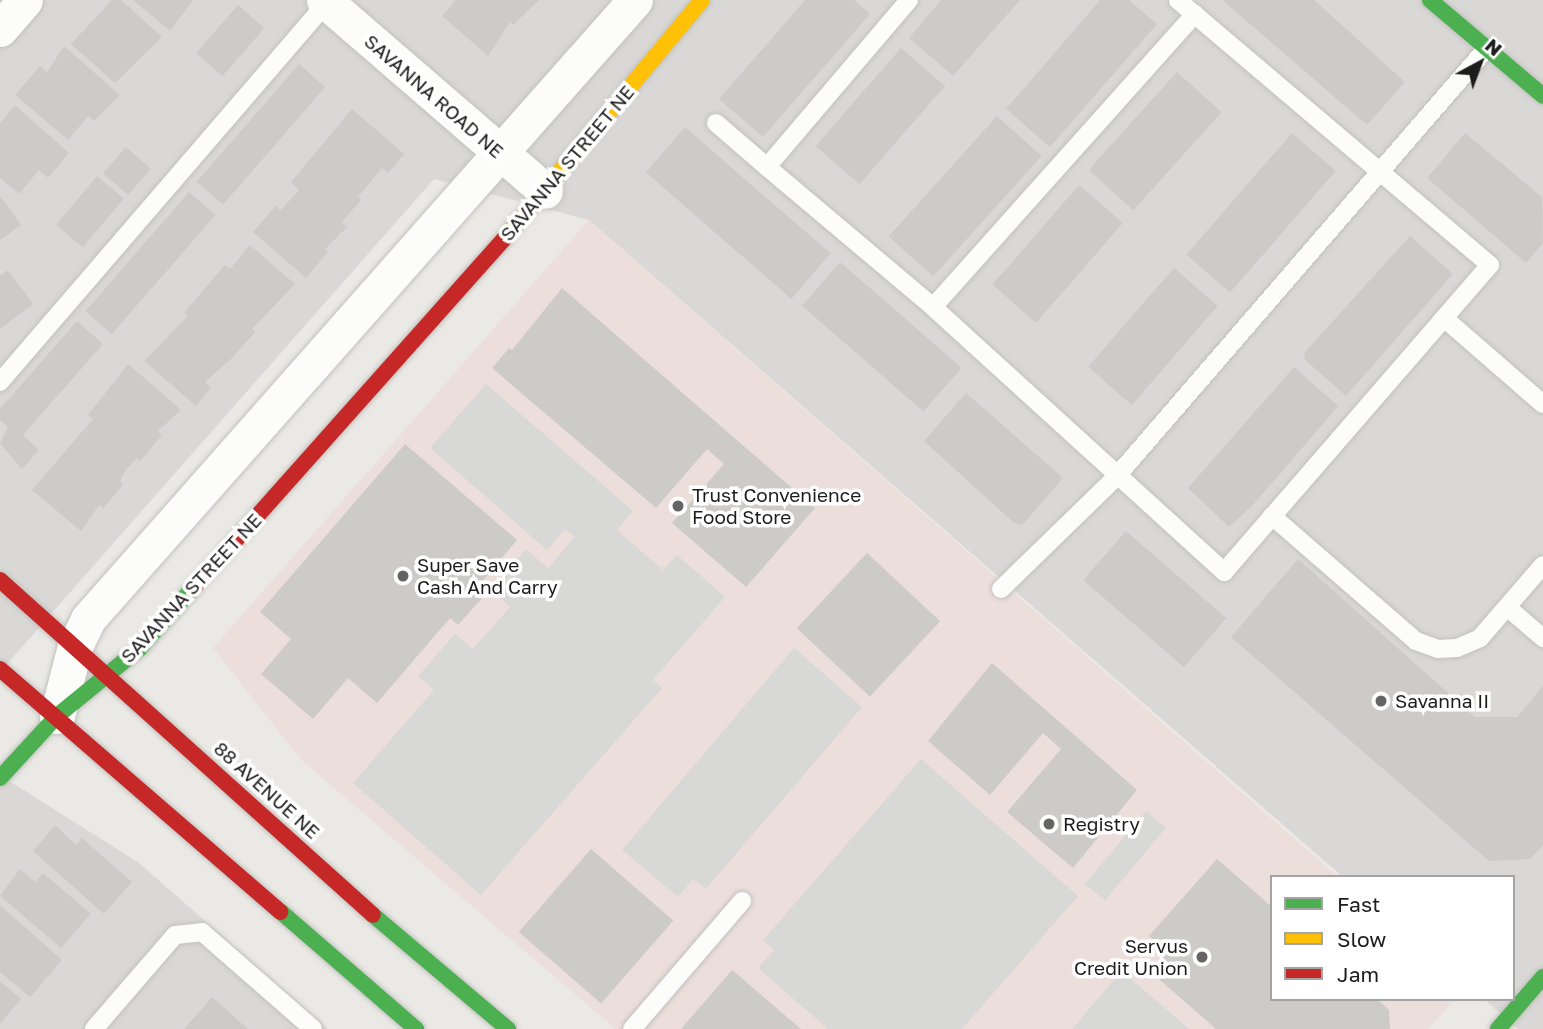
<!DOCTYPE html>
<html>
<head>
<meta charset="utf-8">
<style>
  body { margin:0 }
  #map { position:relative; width:1543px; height:1029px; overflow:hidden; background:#eae9e5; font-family:"Golos Text",sans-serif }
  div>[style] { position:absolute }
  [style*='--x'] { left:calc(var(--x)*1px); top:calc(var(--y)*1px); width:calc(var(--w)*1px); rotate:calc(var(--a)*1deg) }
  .residential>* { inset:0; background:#d9d8d6 }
  .commercial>* { inset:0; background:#ecdedb }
  .religious>* { inset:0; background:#d8d8d6; transform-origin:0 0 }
  .building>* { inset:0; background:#cdcbc8; transform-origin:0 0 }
  .roads { filter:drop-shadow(0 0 2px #c1c1bf) drop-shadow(0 0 2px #c1c1bf) }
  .lane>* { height:18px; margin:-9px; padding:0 9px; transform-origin:9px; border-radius:9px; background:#fcfcfb }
  .street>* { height:35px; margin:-17.5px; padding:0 17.5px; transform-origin:17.5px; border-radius:17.5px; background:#fcfcfb }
  .fast>* { height:16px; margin:-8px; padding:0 8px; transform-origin:8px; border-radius:8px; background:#4caf50 }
  .slow>* { height:16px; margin:-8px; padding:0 8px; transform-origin:8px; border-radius:8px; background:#ffc107 }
  .jam>* { height:16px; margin:-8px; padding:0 8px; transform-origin:8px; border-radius:8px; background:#c62828 }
  .dots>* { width:19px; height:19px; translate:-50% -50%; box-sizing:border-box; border:4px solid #fff; border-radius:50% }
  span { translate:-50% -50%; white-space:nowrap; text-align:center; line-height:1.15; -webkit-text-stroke:7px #fff; paint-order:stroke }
  .street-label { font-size:19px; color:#1c1c1c }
  .poi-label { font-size:19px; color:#1c1c1c }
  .left { translate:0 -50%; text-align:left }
  .right { translate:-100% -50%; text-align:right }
  .legend { position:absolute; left:1270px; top:875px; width:245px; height:126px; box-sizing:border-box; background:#fff; border:2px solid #a4a4a4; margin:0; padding:9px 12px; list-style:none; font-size:21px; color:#1c1c1c }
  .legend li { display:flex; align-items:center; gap:14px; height:35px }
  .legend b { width:35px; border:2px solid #a4a4a4 }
  .north { position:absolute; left:1445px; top:28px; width:70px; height:70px; -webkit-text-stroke:5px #fff; paint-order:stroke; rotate:41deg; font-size:19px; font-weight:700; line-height:28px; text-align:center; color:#1c1c1c }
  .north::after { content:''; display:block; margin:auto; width:24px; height:32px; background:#1c1c1c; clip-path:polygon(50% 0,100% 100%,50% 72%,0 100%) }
</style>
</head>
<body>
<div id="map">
  <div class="residential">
    <i style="clip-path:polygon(0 0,1543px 0,1543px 1029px,1518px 1029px,1484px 999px,1513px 999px,1513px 877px,1343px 877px,589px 220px,434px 179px,0 672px)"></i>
    <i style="clip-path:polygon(0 775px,139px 863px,328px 1029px,0 1029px)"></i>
  </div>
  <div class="commercial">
    <i style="clip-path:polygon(589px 220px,1338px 877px,1272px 877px,1272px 999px,1455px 999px,1428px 1029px,616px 1029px,301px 760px,213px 648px)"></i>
  </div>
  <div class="religious">
    <i style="clip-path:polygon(486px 384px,633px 511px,617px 530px,663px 570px,677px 555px,725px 597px,653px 680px,662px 688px,481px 895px,353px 783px,434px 690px,418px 676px,455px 634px,473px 649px,510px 607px,490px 589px,526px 549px,548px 568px,575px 537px,565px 529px,547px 550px,430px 448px)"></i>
    <i style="clip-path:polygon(794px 648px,862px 707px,706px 889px,693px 879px,678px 897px,622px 850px)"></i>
    <i style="clip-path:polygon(921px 759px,1078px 896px,962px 1029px,828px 1029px,758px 968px,774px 950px,763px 940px)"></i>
    <i style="left:1146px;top:811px;width:26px;height:95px;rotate:40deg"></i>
    <i style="clip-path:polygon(1122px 971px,1189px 1029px,1072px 1029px)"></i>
  </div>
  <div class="building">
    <i style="clip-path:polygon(112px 0,121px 0,162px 37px,115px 83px,71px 44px)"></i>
    <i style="clip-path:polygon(133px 0,193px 0,170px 31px)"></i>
    <i style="clip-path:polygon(456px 0,539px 0,513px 25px,510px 22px,488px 56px,442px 16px)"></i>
    <i style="clip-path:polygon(805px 0,854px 0,870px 14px,763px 137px,719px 99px)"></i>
    <i style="clip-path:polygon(941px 0,1020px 0,953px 76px,909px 38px)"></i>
    <i style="clip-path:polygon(1100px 0,1129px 0,1157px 24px,1050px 147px,1006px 109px)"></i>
    <i style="clip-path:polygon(1222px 0,1314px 0,1405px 82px,1367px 125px)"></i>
    <i style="left:238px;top:5px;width:35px;height:64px;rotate:41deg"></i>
    <i style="clip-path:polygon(64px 46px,120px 95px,94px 121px,88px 116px,68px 140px,15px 95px,40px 66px,47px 72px)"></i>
    <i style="left:901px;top:48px;width:58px;height:130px;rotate:41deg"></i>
    <i style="left:299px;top:64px;width:35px;height:156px;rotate:41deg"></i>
    <i style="left:1177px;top:72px;width:60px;height:132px;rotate:42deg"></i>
    <i style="clip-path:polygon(15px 105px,69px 153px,48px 178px,39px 170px,19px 194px,0 178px,0 123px)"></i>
    <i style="clip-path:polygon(352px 109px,404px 154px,388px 173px,382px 168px,358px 197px,361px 200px,342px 222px,347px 227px,325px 249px,328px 252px,306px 278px,253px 232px,276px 206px,281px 210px,299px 190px,291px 182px)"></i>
    <i style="left:997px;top:116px;width:60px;height:162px;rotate:42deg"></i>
    <i style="left:685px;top:127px;width:193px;height:60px;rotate:41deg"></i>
    <i style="left:1292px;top:133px;width:58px;height:161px;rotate:41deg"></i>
    <i style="clip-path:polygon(1465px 133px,1542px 197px,1543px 243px,1526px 263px,1427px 178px)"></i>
    <i style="left:126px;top:147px;width:33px;height:35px;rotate:41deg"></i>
    <i style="left:97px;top:176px;width:35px;height:64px;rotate:40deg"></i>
    <i style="left:1079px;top:185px;width:58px;height:132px;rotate:41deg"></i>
    <i style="left:189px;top:192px;width:35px;height:158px;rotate:41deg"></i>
    <i style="clip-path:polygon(0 196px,21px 225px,0 240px)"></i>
    <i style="clip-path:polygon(1410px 236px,1453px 274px,1346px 396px,1304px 359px,1305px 352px)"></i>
    <i style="clip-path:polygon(250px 245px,295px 284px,252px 329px,255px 332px,233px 357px,205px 382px,211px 387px,196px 406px,144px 361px,188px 316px,184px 313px,225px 265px,230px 269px)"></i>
    <i style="left:840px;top:262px;width:161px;height:58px;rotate:41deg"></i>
    <i style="left:1174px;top:268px;width:58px;height:131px;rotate:41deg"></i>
    <i style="clip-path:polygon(8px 270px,33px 304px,0 329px,0 276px)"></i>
    <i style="clip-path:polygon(562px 288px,815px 508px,746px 587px,672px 523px,724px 464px,707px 449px,656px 508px,492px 368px,509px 348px,512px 350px)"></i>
    <i style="clip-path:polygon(77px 321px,103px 344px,23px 435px,39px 450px,22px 469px,0 443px,8px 427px,0 420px,0 409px)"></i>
    <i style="clip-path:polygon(128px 364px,181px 410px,158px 431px,162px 435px,140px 461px,137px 458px,126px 470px,120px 481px,123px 485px,103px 508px,99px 505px,81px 531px,32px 490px,93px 419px,88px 415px)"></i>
    <i style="clip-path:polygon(1294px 367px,1338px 406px,1253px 505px,1229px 527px,1188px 488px)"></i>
    <i style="clip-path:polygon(966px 393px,1063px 478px,1022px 525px,1014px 523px,924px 441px)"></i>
    <i style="clip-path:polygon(405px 444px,517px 540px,476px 589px,484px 596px,458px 625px,450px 618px,377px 703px,348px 678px,313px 719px,261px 674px,291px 639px,260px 612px)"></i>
    <i style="left:1126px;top:531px;width:133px;height:65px;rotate:41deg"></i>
    <i style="left:867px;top:553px;width:100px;height:103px;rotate:43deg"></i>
    <i style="clip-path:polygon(1298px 559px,1475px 717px,1517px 717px,1543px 686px,1543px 845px,1530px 859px,1489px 861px,1231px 637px)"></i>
    <i style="clip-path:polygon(992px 663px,1137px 790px,1073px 868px,1007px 812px,1061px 749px,1043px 733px,990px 795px,928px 741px)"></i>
    <i style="clip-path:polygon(55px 825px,76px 845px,82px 838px,132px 882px,104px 914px,33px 851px)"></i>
    <i style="left:591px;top:849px;width:109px;height:110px;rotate:41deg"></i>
    <i style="clip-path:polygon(1217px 859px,1272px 907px,1272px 999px,1377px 999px,1389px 1010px,1390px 1029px,1216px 1029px,1151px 972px,1168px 952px,1149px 936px)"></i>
    <i style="clip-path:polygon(20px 869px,35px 882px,43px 873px,91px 914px,61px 948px,0 896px)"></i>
    <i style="clip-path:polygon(0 905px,62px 960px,30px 997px,0 972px)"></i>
    <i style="clip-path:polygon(732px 970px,801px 1029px,681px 1029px)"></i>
    <i style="clip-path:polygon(0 981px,21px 999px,0 1024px)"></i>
    <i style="clip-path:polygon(212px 997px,248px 1029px,184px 1029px)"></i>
  </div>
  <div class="roads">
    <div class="lane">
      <i style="--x:909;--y:0;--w:219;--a:130.4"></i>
      <i style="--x:767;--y:167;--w:217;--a:40.1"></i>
      <i style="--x:933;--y:307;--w:394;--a:42.3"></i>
      <i style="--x:1224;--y:572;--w:406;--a:-49.1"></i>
      <i style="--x:1490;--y:265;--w:409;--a:-139.7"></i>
      <i style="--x:716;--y:123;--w:67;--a:40.8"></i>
      <i style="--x:933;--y:307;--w:393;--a:-48.2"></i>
      <i style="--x:1444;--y:318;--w:131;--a:41"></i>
      <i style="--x:0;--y:382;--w:504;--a:-49.26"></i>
      <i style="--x:1272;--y:516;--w:191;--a:41"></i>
      <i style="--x:1416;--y:641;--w:23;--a:20"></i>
      <i style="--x:1438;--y:649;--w:19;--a:-3"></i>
      <i style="--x:1457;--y:648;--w:25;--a:-23"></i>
      <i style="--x:1480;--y:638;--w:96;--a:-49.2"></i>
      <i style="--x:1001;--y:589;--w:161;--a:-44.2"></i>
      <i style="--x:1116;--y:477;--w:567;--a:-49.15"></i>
      <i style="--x:1507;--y:607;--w:48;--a:40.7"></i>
      <i style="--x:94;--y:1029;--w:124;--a:-49.2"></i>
      <i style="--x:175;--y:935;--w:27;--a:-6"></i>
      <i style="--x:202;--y:932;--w:147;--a:41.1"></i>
      <i style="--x:632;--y:1029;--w:169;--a:-49.3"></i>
    </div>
    <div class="street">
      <i style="--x:324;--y:0;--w:292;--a:40.8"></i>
      <i style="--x:0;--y:29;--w:38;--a:-49"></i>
      <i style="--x:57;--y:716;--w:72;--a:-75.6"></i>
      <i style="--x:75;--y:646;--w:30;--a:-64"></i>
      <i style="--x:88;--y:619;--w:826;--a:-48.53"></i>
    </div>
    <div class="fast">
      <i style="--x:1430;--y:0;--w:148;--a:40.3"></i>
      <i style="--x:0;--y:778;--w:84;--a:-47.4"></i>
      <i style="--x:57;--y:716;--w:107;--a:-39.3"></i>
      <i style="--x:140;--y:648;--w:80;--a:-48.5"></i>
      <i style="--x:281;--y:912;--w:179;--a:40.9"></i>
      <i style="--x:373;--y:915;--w:177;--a:40.2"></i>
      <i style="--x:1498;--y:1029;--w:69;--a:-49.1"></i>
    </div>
    <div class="slow">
      <i style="--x:507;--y:235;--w:305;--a:-50.3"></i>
    </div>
    <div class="jam">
      <i style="--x:0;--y:580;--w:501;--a:41.93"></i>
      <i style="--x:193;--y:588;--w:472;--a:-48.3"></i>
      <i style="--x:0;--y:669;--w:371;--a:40.9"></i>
    </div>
  </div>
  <div class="dots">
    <i style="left:678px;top:506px;background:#646462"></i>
    <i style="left:403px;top:576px;background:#646462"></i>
    <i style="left:1381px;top:701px;background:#646462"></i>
    <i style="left:1049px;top:824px;background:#646462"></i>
    <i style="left:1202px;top:957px;background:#646462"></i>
  </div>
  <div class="street-label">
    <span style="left:434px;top:96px;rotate:41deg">SAVANNA ROAD NE</span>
    <span style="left:567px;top:163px;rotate:-50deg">SAVANNA STREET NE</span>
    <span style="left:191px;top:588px;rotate:-47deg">SAVANNA STREET NE</span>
    <span style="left:267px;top:790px;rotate:42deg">88 AVENUE NE</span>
  </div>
  <div class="poi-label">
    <span class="left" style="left:692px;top:506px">Trust Convenience<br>Food Store</span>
    <span class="left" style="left:417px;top:576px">Super Save<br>Cash And Carry</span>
    <span class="left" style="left:1395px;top:701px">Savanna II</span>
    <span class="left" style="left:1063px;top:824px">Registry</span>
    <span class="right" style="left:1188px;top:957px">Servus<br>Credit Union</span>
  </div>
  <ul class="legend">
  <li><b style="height:9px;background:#4caf50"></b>Fast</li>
  <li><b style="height:9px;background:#ffc107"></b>Slow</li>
  <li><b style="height:9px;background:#c62828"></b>Jam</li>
  </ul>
  <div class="north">N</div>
</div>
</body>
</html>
